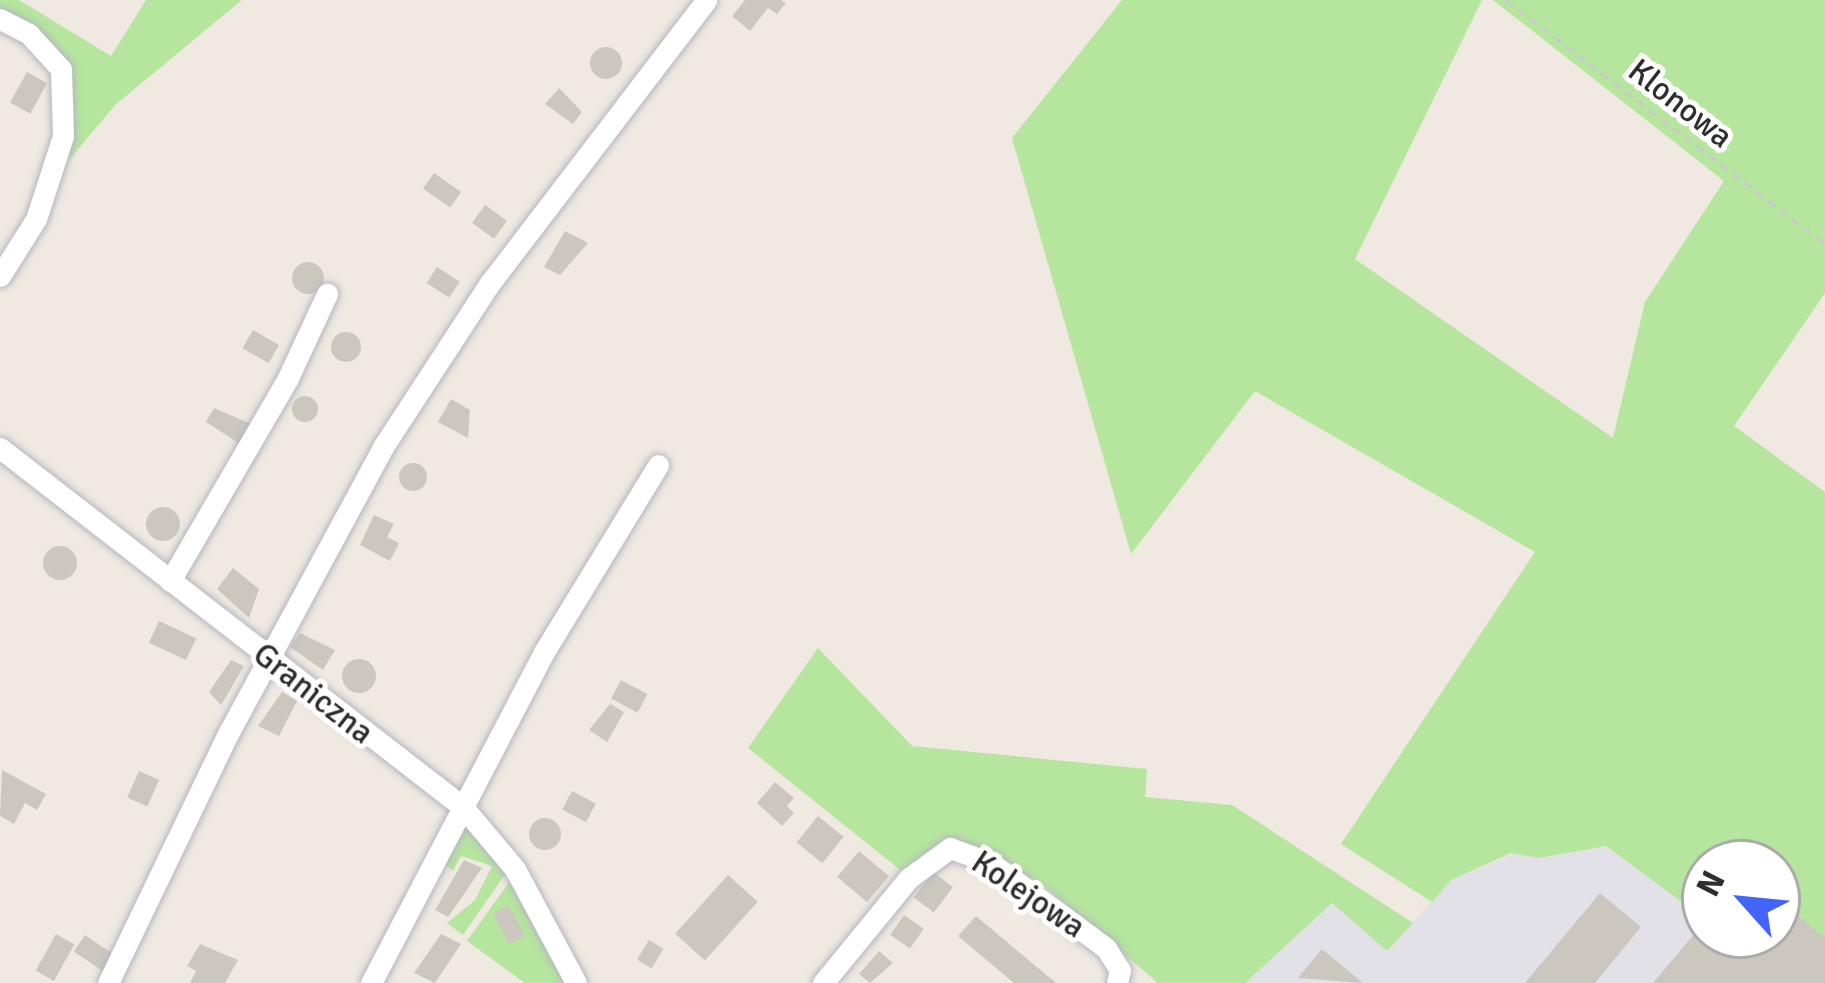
<!DOCTYPE html>
<html>
<head>
<meta charset="utf-8">
<style>
  body { margin:0 }
  #map { position:relative; width:1825px; height:983px; overflow:hidden; background:#efe9e1; font-family:Signika,sans-serif }
  div>[style] { position:absolute }
  [style*='--x'] { left:calc(var(--x)*1px); top:calc(var(--y)*1px); width:calc(var(--w)*1px); rotate:calc(var(--a)*1deg) }
  .industrial>* { inset:0; background:#e3e1e8 }
  .green>* { inset:0; background:#b6e59e }
  .building>* { inset:0; background:#cbc7bf; transform-origin:0 0 }
  .round { border-radius:50% }
  .path>* { height:3px; margin-top:-1.5px; transform-origin:0; background:repeating-linear-gradient(90deg,#c9c9c9 0 9px,transparent 0 15px) }
  .roads { filter:drop-shadow(0 0 3px #b4b7c1) drop-shadow(0 0 3px #b4b7c1) }
  .minor>* { height:21px; margin:-10.5px; padding:0 10.5px; transform-origin:10.5px; border-radius:10.5px; background:#fff }
  span { translate:-50% -50%; white-space:nowrap; text-align:center; line-height:1.15; -webkit-text-stroke:10px #fff; paint-order:stroke }
  .street-label { font-size:33px; color:#2e2e2e }
  .north { position:absolute; left:1681px; top:839px; width:120px; height:120px; box-sizing:border-box; background:#fff; border:3px solid #ababab; border-radius:50%; rotate:297deg; font-size:33px; font-weight:700; line-height:48px; text-align:center; color:#2e2e2e }
  .north::after { content:''; display:block; margin:auto; width:42px; height:54px; background:#4264fb; clip-path:polygon(50% 0,100% 100%,50% 72%,0 100%) }
</style>
</head>
<body>
<div id="map">
  <div class="industrial">
    <i style="clip-path:polygon(1606px 846px,1705px 919px,1705px 935px,1779px 983px,1245px 983px,1332px 902px,1387px 951px,1451px 880px,1522px 850px,1539px 858px)"></i>
  </div>
  <div class="green">
    <i style="clip-path:polygon(0 0,19px 0,111px 56px,146px 0,242px 0,115px 105px,69px 160px,75px 112px,69px 68px,0 9px)"></i>
    <i style="clip-path:polygon(1122px 0,1482px 0,1355px 259px,1613px 438px,1645px 302px,1724px 181px,1493px 0,1825px 0,1825px 293px,1734px 426px,1825px 492px,1825px 983px,1777px 935px,1777px 863px,1705px 863px,1705px 919px,1606px 846px,1539px 858px,1511px 853px,1451px 880px,1432px 902px,1341px 844px,1535px 552px,1255px 391px,1131px 554px,1012px 138px)"></i>
    <i style="clip-path:polygon(818px 648px,912px 746px,1147px 769px,1145px 797px,1232px 805px,1413px 923px,1387px 951px,1332px 903px,1245px 983px,1158px 983px,1045px 886px,989px 855px,938px 845px,904px 873px,748px 748px)"></i>
    <i style="clip-path:polygon(467px 826px,506px 873px,463px 935px,447px 923px,475px 900px,492px 866px,461px 856px,453px 871px,444px 864px)"></i>
    <i style="clip-path:polygon(512px 878px,564px 983px,525px 983px,467px 941px)"></i>
  </div>
  <div class="building">
    <i style="clip-path:polygon(745px 0,781px 0,786px 3px,777px 14px,768px 8px,750px 31px,732px 16px)"></i>
    <i class="round" style="left:590px;top:47px;width:32px;height:32px"></i>
    <i style="left:27px;top:72px;width:23px;height:35px;rotate:29deg"></i>
    <i style="clip-path:polygon(559px 88px,582px 112px,573px 124px,545px 104px)"></i>
    <i style="left:434px;top:173px;width:33px;height:19px;rotate:35deg"></i>
    <i style="left:485px;top:205px;width:27px;height:22px;rotate:36deg"></i>
    <i style="clip-path:polygon(565px 231px,588px 243px,560px 275px,544px 267px)"></i>
    <i class="round" style="left:292px;top:262px;width:32px;height:32px"></i>
    <i style="left:437px;top:267px;width:27px;height:19px;rotate:33deg"></i>
    <i style="left:253px;top:330px;width:30px;height:21px;rotate:30deg"></i>
    <i class="round" style="left:331px;top:332px;width:30px;height:30px"></i>
    <i class="round" style="left:292px;top:396px;width:26px;height:26px"></i>
    <i style="clip-path:polygon(451px 399px,470px 410px,468px 438px,438px 422px)"></i>
    <i style="clip-path:polygon(214px 408px,251px 424px,240px 444px,206px 422px)"></i>
    <i class="round" style="left:399px;top:463px;width:28px;height:28px"></i>
    <i class="round" style="left:146px;top:507px;width:34px;height:34px"></i>
    <i style="clip-path:polygon(374px 515px,394px 524px,387px 537px,399px 543px,390px 561px,360px 545px)"></i>
    <i class="round" style="left:43px;top:546px;width:34px;height:34px"></i>
    <i style="clip-path:polygon(233px 568px,259px 589px,249px 618px,217px 589px)"></i>
    <i style="left:159px;top:621px;width:41px;height:24px;rotate:25deg"></i>
    <i style="clip-path:polygon(300px 633px,335px 650px,323px 670px,290px 647px)"></i>
    <i class="round" style="left:342px;top:659px;width:34px;height:34px"></i>
    <i style="clip-path:polygon(231px 660px,244px 666px,221px 705px,209px 692px)"></i>
    <i style="left:621px;top:680px;width:30px;height:21px;rotate:28deg"></i>
    <i style="clip-path:polygon(282px 692px,297px 701px,279px 736px,258px 726px)"></i>
    <i style="clip-path:polygon(610px 704px,624px 712px,607px 742px,589px 730px)"></i>
    <i style="clip-path:polygon(2px 770px,46px 794px,37px 810px,25px 803px,14px 824px,0 816px)"></i>
    <i style="left:139px;top:771px;width:22px;height:29px;rotate:24deg"></i>
    <i style="clip-path:polygon(775px 782px,794px 798px,787px 806px,794px 813px,782px 826px,757px 803px)"></i>
    <i style="left:572px;top:791px;width:27px;height:21px;rotate:28deg"></i>
    <i style="left:818px;top:816px;width:33px;height:34px;rotate:39deg"></i>
    <i class="round" style="left:529px;top:818px;width:32px;height:32px"></i>
    <i style="left:859px;top:851px;width:39px;height:34px;rotate:40deg"></i>
    <i style="clip-path:polygon(464px 860px,482px 868px,448px 917px,435px 910px)"></i>
    <i style="left:933px;top:872px;width:25px;height:32px;rotate:37deg"></i>
    <i style="left:728px;top:875px;width:40px;height:79px;rotate:42deg"></i>
    <i style="clip-path:polygon(1600px 893px,1641px 927px,1595px 983px,1525px 983px)"></i>
    <i style="clip-path:polygon(1777px 898px,1825px 938px,1825px 983px,1653px 983px,1705px 921px,1705px 935px,1777px 935px)"></i>
    <i style="left:509px;top:905px;width:35px;height:18px;rotate:63deg"></i>
    <i style="left:904px;top:915px;width:24px;height:24px;rotate:35deg"></i>
    <i style="clip-path:polygon(976px 916px,1056px 983px,1014px 983px,958px 936px)"></i>
    <i style="left:56px;top:934px;width:21px;height:42px;rotate:29deg"></i>
    <i style="clip-path:polygon(441px 934px,461px 944px,435px 983px,414px 973px)"></i>
    <i style="left:85px;top:935px;width:41px;height:20px;rotate:34deg"></i>
    <i style="left:649px;top:940px;width:17px;height:23px;rotate:31deg"></i>
    <i style="clip-path:polygon(200px 944px,238px 960px,225px 983px,190px 983px,196px 971px,187px 966px)"></i>
    <i style="clip-path:polygon(1322px 949px,1363px 983px,1298px 978px)"></i>
    <i style="clip-path:polygon(879px 951px,893px 963px,870px 983px,859px 974px)"></i>
  </div>
  <div class="path">
    <i style="--x:1506;--y:0;--w:402;--a:37.4"></i>
  </div>
  <div class="roads">
    <div class="minor">
      <i style="--x:0;--y:19;--w:33;--a:27"></i>
      <i style="--x:29;--y:34;--w:47;--a:47.6"></i>
      <i style="--x:61;--y:69;--w:67;--a:88.3"></i>
      <i style="--x:63;--y:136;--w:87;--a:108"></i>
      <i style="--x:36;--y:219;--w:67;--a:122.3"></i>
      <i style="--x:0;--y:448;--w:586;--a:37.79"></i>
      <i style="--x:463;--y:807;--w:81;--a:50"></i>
      <i style="--x:515;--y:869;--w:129;--a:61.8"></i>
      <i style="--x:170;--y:581;--w:235;--a:-59.8"></i>
      <i style="--x:288;--y:378;--w:93;--a:-65.1"></i>
      <i style="--x:108;--y:983;--w:279;--a:-64.3"></i>
      <i style="--x:229;--y:732;--w:324;--a:-61.6"></i>
      <i style="--x:383;--y:447;--w:196;--a:-56.9"></i>
      <i style="--x:490;--y:283;--w:356;--a:-52.6"></i>
      <i style="--x:371;--y:983;--w:373;--a:-62.4"></i>
      <i style="--x:544;--y:652;--w:219;--a:-58.6"></i>
      <i style="--x:823;--y:983;--w:136;--a:-50.7"></i>
      <i style="--x:909;--y:878;--w:51;--a:-36.2"></i>
      <i style="--x:950;--y:848;--w:44;--a:20.1"></i>
      <i style="--x:991;--y:863;--w:143;--a:36.5"></i>
      <i style="--x:1106;--y:948;--w:26;--a:58"></i>
      <i style="--x:1120;--y:970;--w:13;--a:103"></i>
    </div>
  </div>
  <div class="street-label">
    <span style="left:1680px;top:104px;rotate:38deg">Klonowa</span>
    <span style="left:313px;top:694px;rotate:38deg">Graniczna</span>
    <span style="left:1028px;top:895px;rotate:34deg">Kolejowa</span>
  </div>
  <div class="north">N</div>
</div>
</body>
</html>
